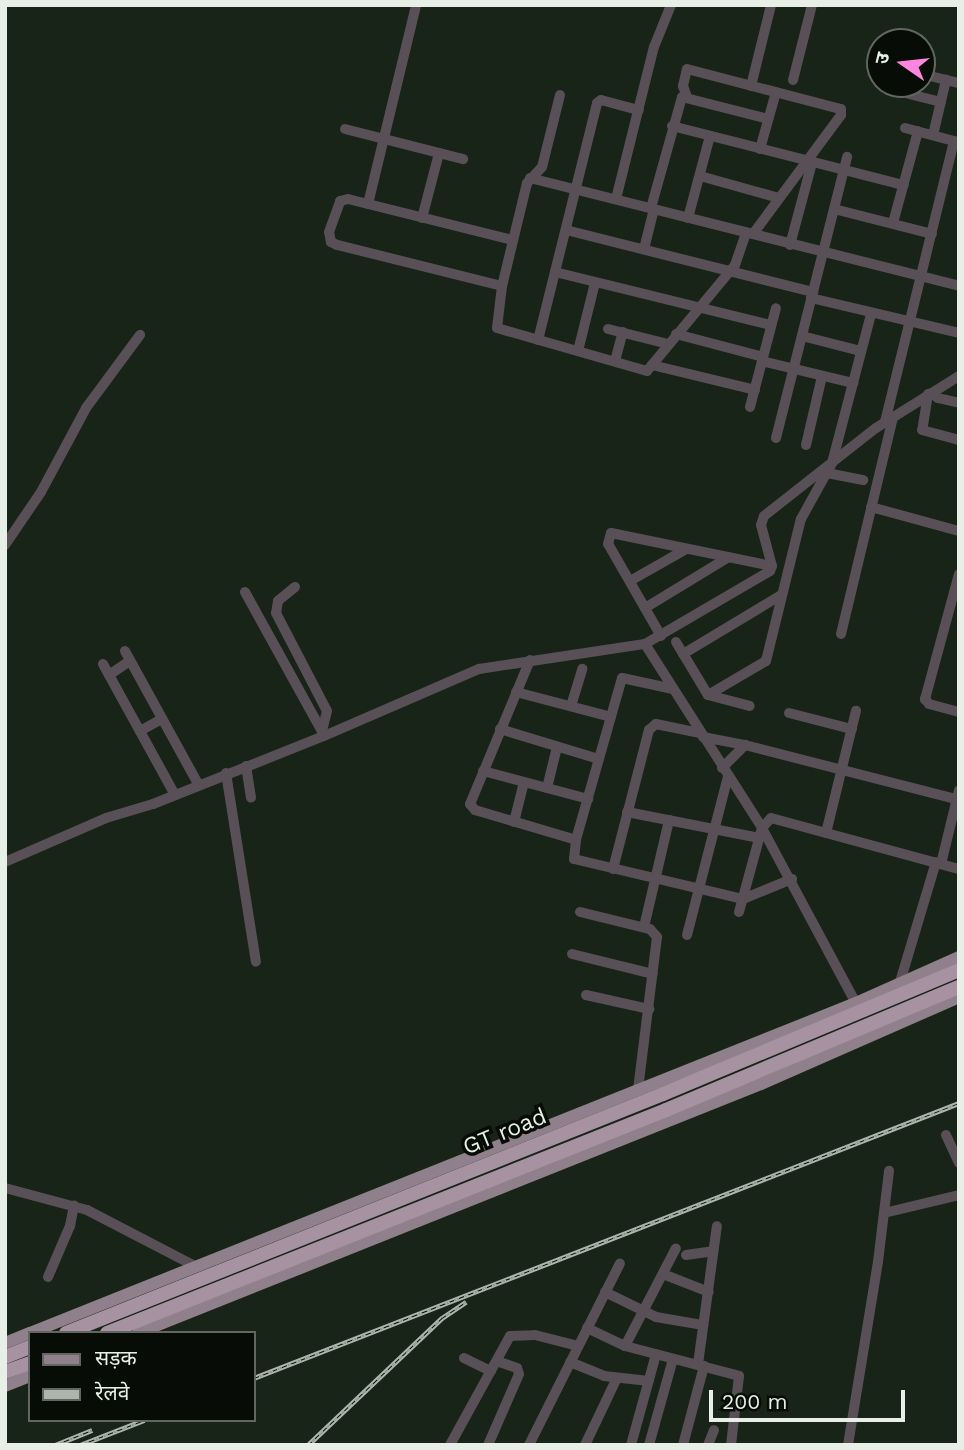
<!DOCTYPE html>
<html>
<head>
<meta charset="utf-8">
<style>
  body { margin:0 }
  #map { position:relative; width:964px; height:1450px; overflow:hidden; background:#182417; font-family:"Work Sans","Noto Sans Devanagari",sans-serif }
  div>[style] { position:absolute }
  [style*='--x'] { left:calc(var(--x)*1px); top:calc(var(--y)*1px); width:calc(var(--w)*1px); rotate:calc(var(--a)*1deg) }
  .minor>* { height:10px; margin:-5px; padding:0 5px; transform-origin:5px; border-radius:5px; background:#585056 }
  .major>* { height:12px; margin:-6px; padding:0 6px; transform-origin:6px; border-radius:6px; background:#90808b }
  .highway>* { height:14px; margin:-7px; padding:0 7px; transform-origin:7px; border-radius:7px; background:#a692a0 }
  .rail>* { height:4.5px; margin-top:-2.25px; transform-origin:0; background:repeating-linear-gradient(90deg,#070c07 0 5px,#adb6ac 0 10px); box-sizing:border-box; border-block:2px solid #adb6ac }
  span { translate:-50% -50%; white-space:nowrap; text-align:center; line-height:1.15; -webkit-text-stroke:7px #070c07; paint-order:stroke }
  .street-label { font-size:23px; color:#e7efe6 }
  .frame { position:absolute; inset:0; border:7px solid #e7efe6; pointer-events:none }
  .legend { position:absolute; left:28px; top:1331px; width:228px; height:91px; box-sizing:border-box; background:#070c07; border:2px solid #616760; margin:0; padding:9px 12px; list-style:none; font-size:21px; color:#e7efe6 }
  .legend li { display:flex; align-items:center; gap:14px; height:35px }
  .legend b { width:35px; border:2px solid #616760 }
  .north { position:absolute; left:866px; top:28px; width:70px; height:70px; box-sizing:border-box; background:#070c07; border:2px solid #616760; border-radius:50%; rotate:284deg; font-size:19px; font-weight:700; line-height:28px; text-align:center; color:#e7efe6 }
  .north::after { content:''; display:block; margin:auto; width:24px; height:32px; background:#fe85e0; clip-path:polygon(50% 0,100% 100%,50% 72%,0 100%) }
  .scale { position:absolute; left:709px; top:1390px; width:196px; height:32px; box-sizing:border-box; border:4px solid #e7efe6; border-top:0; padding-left:9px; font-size:21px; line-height:24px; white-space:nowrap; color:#e7efe6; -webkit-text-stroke:5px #070c07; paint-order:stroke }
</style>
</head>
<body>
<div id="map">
  <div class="minor">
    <i style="--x:922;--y:74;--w:38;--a:14"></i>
    <i style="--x:793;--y:80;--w:77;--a:-75.8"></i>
    <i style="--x:751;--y:86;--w:83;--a:-76.1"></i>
    <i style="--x:909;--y:94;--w:33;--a:14"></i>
    <i style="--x:560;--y:95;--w:74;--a:104"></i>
    <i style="--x:542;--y:167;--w:22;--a:133"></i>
    <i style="--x:527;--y:183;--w:106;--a:103.6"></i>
    <i style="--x:502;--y:286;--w:42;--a:96.8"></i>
    <i style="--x:497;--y:328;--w:156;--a:16"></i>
    <i style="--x:647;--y:371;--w:138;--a:-50.3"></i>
    <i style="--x:735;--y:265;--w:34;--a:-71"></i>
    <i style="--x:687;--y:97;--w:12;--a:-110"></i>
    <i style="--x:683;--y:86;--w:17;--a:-77"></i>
    <i style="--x:687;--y:69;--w:159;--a:14.6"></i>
    <i style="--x:841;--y:109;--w:6;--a:90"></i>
    <i style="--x:841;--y:115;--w:148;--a:126.5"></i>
    <i style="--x:672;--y:126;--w:239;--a:14.3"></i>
    <i style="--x:905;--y:128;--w:55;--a:14.8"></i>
    <i style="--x:345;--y:129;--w:122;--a:14.3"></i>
    <i style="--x:933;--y:135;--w:57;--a:-76.7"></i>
    <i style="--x:760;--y:149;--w:59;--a:-74.3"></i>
    <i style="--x:700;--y:176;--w:82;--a:15.6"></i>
    <i style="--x:530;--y:178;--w:442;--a:14.1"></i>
    <i style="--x:616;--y:199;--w:157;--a:-76"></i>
    <i style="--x:654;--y:47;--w:45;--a:-68"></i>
    <i style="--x:368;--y:204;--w:205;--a:-76.4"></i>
    <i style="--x:651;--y:208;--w:115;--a:-74.4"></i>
    <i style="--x:682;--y:97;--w:89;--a:14.3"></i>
    <i style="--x:834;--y:209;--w:101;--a:14.3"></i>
    <i style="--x:422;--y:218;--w:67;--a:-75.3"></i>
    <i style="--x:688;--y:218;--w:85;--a:-75"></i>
    <i style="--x:893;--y:223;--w:95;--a:-74.8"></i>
    <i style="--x:566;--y:230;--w:255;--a:14.1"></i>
    <i style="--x:790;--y:245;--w:85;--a:-75"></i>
    <i style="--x:644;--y:249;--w:41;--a:-76"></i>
    <i style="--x:555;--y:272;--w:222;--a:13.8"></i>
    <i style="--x:502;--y:286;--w:170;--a:-166"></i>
    <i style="--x:337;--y:245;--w:7;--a:-153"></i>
    <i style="--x:331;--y:242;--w:10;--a:-101"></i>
    <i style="--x:329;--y:232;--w:33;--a:-70"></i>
    <i style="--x:340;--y:201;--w:8;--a:-14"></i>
    <i style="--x:348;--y:199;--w:170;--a:14"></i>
    <i style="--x:811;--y:298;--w:152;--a:13.3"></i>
    <i style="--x:608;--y:329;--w:62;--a:14"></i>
    <i style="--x:676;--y:334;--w:90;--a:14.8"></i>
    <i style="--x:802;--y:336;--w:61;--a:14.3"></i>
    <i style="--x:538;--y:340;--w:244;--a:-76"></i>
    <i style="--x:597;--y:103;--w:5;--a:-37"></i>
    <i style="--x:601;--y:100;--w:39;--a:15"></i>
    <i style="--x:578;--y:351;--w:70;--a:-76"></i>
    <i style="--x:615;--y:361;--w:30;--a:-75"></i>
    <i style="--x:762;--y:361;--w:94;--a:13.6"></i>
    <i style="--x:652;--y:365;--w:106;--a:13.6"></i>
    <i style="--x:931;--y:393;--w:9;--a:36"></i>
    <i style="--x:938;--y:398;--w:22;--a:13"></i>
    <i style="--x:928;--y:394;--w:36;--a:99"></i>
    <i style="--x:922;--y:430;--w:38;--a:15"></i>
    <i style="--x:750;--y:407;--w:102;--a:-75.3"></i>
    <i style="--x:885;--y:422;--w:289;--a:-76.2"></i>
    <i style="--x:776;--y:438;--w:290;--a:-75.8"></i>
    <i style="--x:806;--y:445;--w:71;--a:-76.9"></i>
    <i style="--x:827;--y:473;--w:37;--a:11"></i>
    <i style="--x:871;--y:507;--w:91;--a:15.3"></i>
    <i style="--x:5;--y:545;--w:64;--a:-55.8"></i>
    <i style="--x:41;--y:492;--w:95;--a:-61.8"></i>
    <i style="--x:86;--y:408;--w:91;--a:-53.5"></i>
    <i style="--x:959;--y:574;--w:130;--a:105.2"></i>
    <i style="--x:925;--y:699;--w:6;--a:51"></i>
    <i style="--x:929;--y:704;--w:31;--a:15"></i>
    <i style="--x:630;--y:581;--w:64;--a:-29.7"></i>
    <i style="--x:295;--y:587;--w:22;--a:141"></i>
    <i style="--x:278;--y:601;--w:12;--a:99"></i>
    <i style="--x:276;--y:613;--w:110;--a:62.5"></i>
    <i style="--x:327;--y:711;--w:21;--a:104"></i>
    <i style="--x:245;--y:592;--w:163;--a:61.1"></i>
    <i style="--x:645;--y:608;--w:98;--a:-31.3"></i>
    <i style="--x:841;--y:634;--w:223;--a:-76.5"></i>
    <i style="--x:661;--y:636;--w:106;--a:-119.9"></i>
    <i style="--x:608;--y:544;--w:11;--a:-75"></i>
    <i style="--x:611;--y:533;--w:164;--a:11.6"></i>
    <i style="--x:676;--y:642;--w:62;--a:58.9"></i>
    <i style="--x:708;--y:695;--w:43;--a:14.7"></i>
    <i style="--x:645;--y:644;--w:218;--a:57.5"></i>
    <i style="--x:762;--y:828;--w:199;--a:61.8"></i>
    <i style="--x:125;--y:651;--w:152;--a:61.2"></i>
    <i style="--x:683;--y:654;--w:114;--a:-31"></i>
    <i style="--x:530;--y:660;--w:156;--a:112.6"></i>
    <i style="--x:470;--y:804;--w:8;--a:50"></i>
    <i style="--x:475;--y:810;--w:105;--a:16.5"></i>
    <i style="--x:103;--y:664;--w:147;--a:61.2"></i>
    <i style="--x:109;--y:675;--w:25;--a:-34"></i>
    <i style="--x:673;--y:689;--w:52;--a:-167.8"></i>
    <i style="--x:622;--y:678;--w:168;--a:105.9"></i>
    <i style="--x:576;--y:840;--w:19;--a:96"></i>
    <i style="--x:574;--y:859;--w:174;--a:13.3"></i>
    <i style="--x:743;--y:899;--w:53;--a:-22.2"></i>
    <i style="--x:516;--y:692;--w:98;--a:14.7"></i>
    <i style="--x:708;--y:695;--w:67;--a:-30.4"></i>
    <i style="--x:766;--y:661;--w:146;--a:-76.2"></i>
    <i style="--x:801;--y:519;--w:64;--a:-61"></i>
    <i style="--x:832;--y:463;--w:154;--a:-75.3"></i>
    <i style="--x:571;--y:706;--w:39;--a:-73"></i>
    <i style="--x:789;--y:713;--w:65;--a:14.3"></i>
    <i style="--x:500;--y:729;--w:103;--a:16.9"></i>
    <i style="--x:140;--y:731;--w:25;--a:-29"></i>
    <i style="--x:703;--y:737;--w:43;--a:10.8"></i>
    <i style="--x:246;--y:766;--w:32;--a:81"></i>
    <i style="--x:722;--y:768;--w:33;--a:-45"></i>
    <i style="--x:745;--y:745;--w:221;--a:14.4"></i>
    <i style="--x:483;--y:771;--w:109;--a:14.9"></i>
    <i style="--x:226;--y:773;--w:191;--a:81"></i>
    <i style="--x:547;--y:788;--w:42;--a:-76.3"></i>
    <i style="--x:627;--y:812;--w:135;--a:11.1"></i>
    <i style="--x:514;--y:822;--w:41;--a:-76"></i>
    <i style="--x:826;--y:833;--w:126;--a:-76.2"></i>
    <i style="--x:5;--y:862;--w:110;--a:-23.5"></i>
    <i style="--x:106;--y:818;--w:49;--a:-16.6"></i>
    <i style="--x:153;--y:804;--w:184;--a:-21.7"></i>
    <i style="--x:324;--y:736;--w:169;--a:-23.4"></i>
    <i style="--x:479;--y:669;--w:168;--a:-8.6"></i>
    <i style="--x:645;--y:644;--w:145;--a:-30.3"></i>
    <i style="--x:770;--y:571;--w:5;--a:-68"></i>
    <i style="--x:772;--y:566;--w:42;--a:-105"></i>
    <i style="--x:761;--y:525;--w:9;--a:-72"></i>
    <i style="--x:764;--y:516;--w:142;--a:-38.2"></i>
    <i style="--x:876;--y:428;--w:98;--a:-32.1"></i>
    <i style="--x:941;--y:864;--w:76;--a:-76.3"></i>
    <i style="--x:613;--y:869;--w:144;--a:-75.5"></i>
    <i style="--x:649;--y:730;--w:9;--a:-41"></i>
    <i style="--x:656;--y:724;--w:45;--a:11.6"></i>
    <i style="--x:580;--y:912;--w:72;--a:13.7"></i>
    <i style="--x:650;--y:929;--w:11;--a:49"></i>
    <i style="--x:657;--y:937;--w:154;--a:97.1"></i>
    <i style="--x:739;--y:912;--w:87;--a:-74.7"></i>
    <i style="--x:762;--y:828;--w:13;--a:-48"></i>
    <i style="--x:771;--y:818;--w:195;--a:15.2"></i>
    <i style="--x:644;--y:927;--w:110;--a:-76.8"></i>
    <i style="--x:687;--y:935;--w:164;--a:-75.5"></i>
    <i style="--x:572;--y:954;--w:83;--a:13.9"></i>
    <i style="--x:900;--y:982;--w:125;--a:-73.3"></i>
    <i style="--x:586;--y:995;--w:65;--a:12.5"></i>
    <i style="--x:946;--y:1135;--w:31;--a:65"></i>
    <i style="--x:5;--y:1188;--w:85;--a:15"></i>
    <i style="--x:87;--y:1210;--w:124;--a:27.4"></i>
    <i style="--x:884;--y:1213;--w:77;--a:-13.5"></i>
    <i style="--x:686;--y:1255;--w:27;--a:-8"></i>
    <i style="--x:663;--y:1274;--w:49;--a:21.4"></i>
    <i style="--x:48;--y:1277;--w:56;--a:-66.7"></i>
    <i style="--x:70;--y:1226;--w:21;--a:-79"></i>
    <i style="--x:605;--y:1292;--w:57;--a:26.1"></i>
    <i style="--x:656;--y:1317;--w:48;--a:9.7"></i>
    <i style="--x:587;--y:1328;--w:42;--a:25.3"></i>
    <i style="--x:625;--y:1346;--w:118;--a:14.7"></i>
    <i style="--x:739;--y:1376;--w:69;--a:96.6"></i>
    <i style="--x:625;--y:1346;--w:110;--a:-62.5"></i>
    <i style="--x:464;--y:1358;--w:30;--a:26"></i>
    <i style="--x:570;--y:1362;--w:37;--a:22"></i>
    <i style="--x:604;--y:1376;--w:45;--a:6.3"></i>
    <i style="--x:698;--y:1364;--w:139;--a:-82.2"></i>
    <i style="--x:450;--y:1445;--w:124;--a:-61.2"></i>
    <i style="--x:510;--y:1336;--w:25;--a:-2"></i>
    <i style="--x:535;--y:1335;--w:44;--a:14.3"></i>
    <i style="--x:488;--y:1445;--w:77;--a:-66.4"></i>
    <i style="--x:519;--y:1374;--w:6;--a:-108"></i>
    <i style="--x:517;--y:1368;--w:21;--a:-161"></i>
    <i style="--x:529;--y:1445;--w:203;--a:-63.4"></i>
    <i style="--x:585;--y:1445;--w:74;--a:-64.5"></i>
    <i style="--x:631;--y:1445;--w:94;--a:-74.6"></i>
    <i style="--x:649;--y:1445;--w:89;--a:-74.4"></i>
    <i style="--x:683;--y:1445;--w:82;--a:-75.1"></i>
    <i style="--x:708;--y:1445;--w:16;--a:-68"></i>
    <i style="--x:848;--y:1445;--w:185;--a:-80.7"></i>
    <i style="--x:878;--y:1262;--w:92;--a:-83.1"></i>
  </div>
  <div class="major">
    <i style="--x:30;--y:1333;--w:889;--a:-21.78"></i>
    <i style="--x:856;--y:1003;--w:113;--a:-24.1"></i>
    <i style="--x:138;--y:1333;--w:671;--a:-21.79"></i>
    <i style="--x:761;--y:1084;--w:216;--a:-23.7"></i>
    <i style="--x:5;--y:1343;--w:27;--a:-22"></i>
    <i style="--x:5;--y:1386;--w:27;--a:-22"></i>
  </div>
  <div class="highway">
    <i style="--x:66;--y:1333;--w:643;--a:-21.82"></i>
    <i style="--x:663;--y:1094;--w:321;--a:-22.7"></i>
    <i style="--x:107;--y:1333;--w:602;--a:-21.75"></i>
    <i style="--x:666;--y:1110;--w:318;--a:-22.8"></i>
    <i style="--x:5;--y:1357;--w:27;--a:-22"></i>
    <i style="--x:5;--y:1372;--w:27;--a:-20"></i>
  </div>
  <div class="rail">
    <i style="--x:254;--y:1378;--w:757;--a:-21.31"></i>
    <i style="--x:55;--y:1445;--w:40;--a:-22"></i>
    <i style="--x:80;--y:1445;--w:69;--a:-21.3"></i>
    <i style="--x:308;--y:1445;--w:185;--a:-43.5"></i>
    <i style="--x:442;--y:1318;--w:29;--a:-34"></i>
  </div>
  <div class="street-label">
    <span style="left:505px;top:1132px;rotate:-22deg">GT road</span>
  </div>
  <div class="frame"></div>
  <ul class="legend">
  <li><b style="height:9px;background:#90808b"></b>सड़क</li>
  <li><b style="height:9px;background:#adb6ac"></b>रेलवे</li>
  </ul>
  <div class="north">उ</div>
  <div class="scale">200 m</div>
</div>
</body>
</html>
